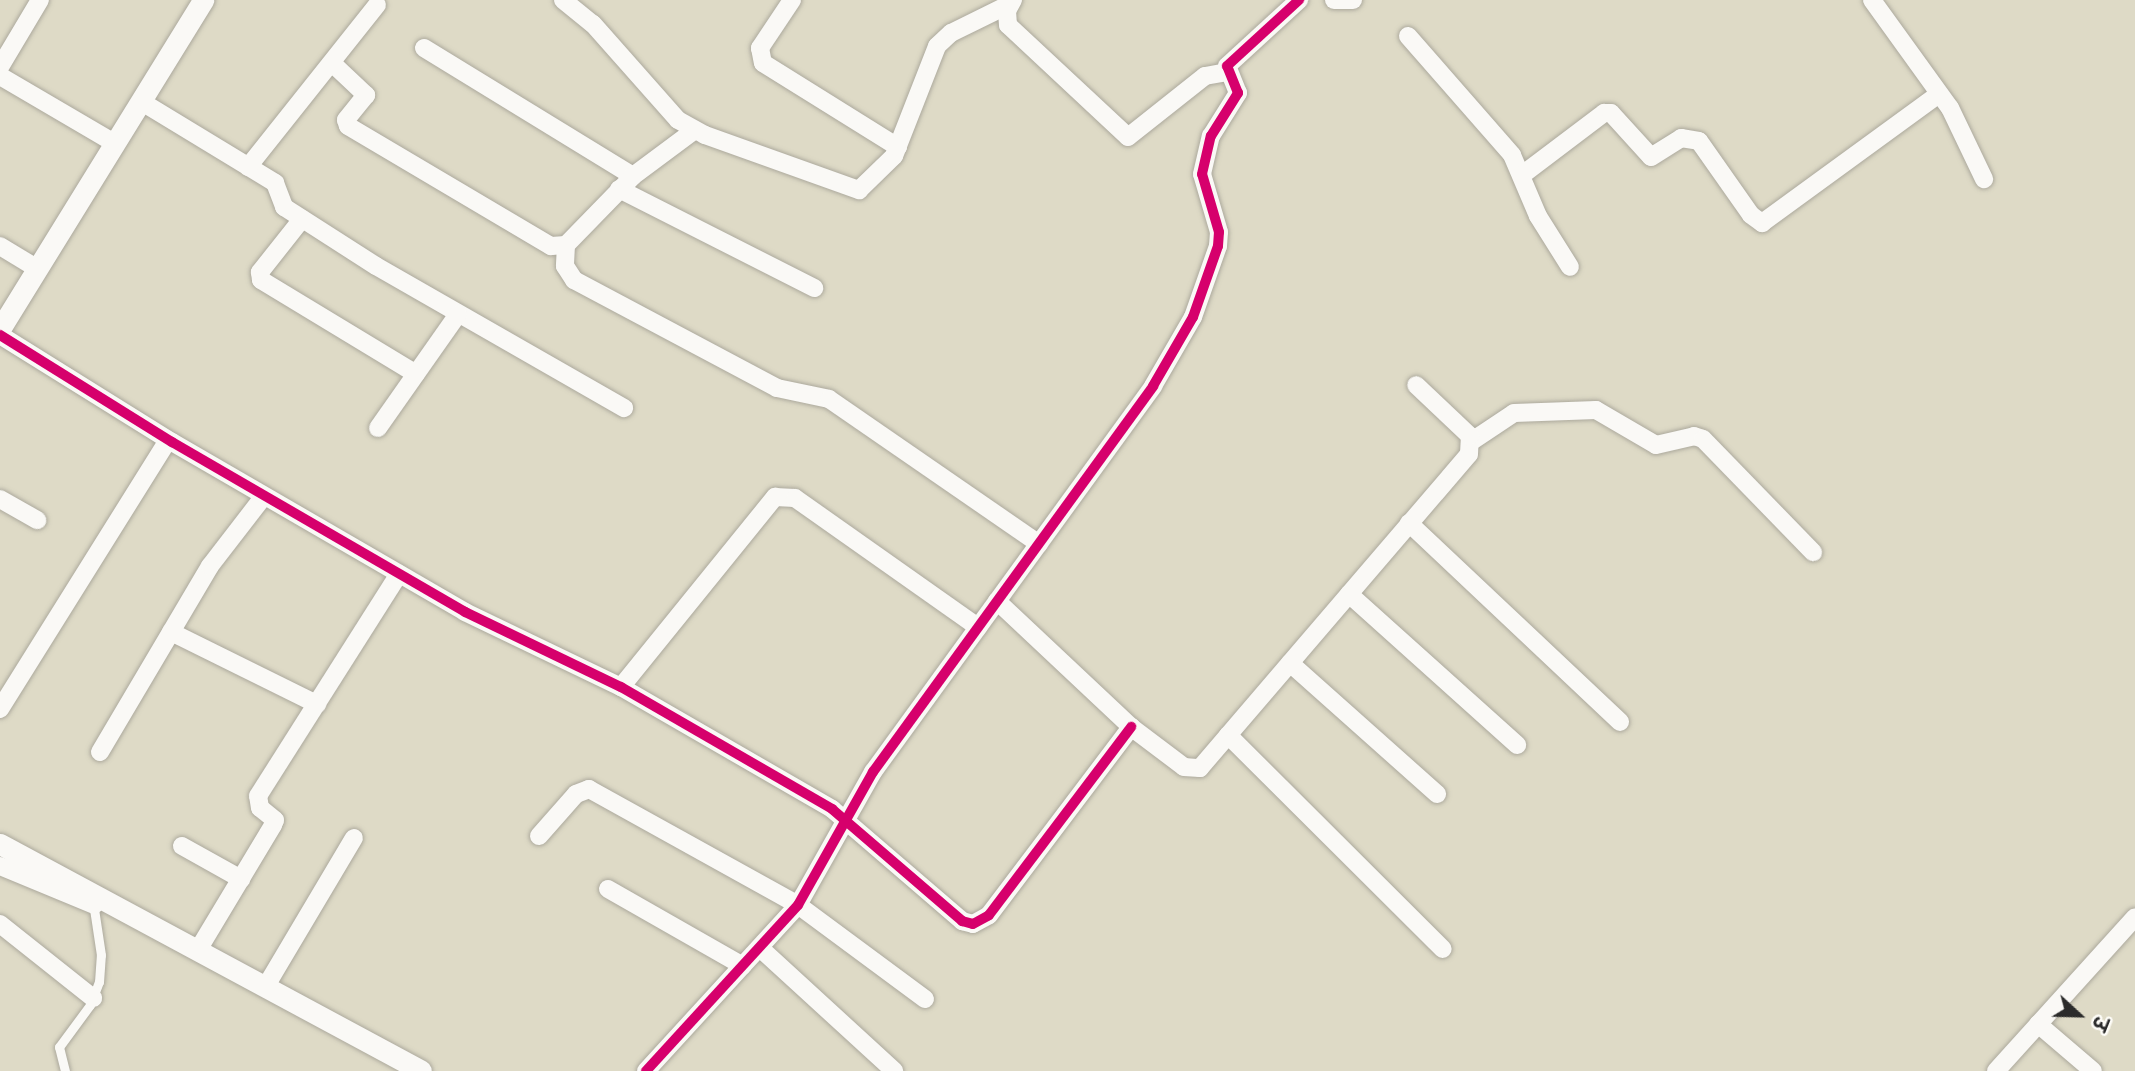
<!DOCTYPE html>
<html>
<head>
<meta charset="utf-8">
<style>
  body { margin:0 }
  #map { position:relative; width:2135px; height:1071px; overflow:hidden; background:#dedac6; font-family:"Balsamiq Sans","Playpen Sans Deva",sans-serif }
  div>[style] { position:absolute }
  [style*='--x'] { left:calc(var(--x)*1px); top:calc(var(--y)*1px); width:calc(var(--w)*1px); rotate:calc(var(--a)*1deg) }
  .roads { filter:drop-shadow(0 0 2px #aca99d) drop-shadow(0 0 2px #aca99d) }
  .service>* { height:9px; margin:-4.5px; padding:0 4.5px; transform-origin:4.5px; border-radius:4.5px; background:#faf9f6 }
  .minor>* { height:18px; margin:-9px; padding:0 9px; transform-origin:9px; border-radius:9px; background:#faf9f6 }
  .tertiary>* { height:21px; margin:-10.5px; padding:0 10.5px; transform-origin:10.5px; border-radius:10.5px; background:#faf9f6 }
  .cycleway>* { height:10px; margin:-5px; padding:0 5px; transform-origin:5px; border-radius:5px; background:#d6006c }
  span { translate:-50% -50%; white-space:nowrap; text-align:center; line-height:1.15; -webkit-text-stroke:5px #fdfcf7; paint-order:stroke }
  .north { position:absolute; left:2044px; top:980px; width:70px; height:70px; -webkit-text-stroke:5px #fdfcf7; paint-order:stroke; rotate:112deg; font-size:19px; font-weight:700; line-height:28px; text-align:center; color:#2b2b2b }
  .north::after { content:''; display:block; margin:auto; width:24px; height:32px; background:#2b2b2b; clip-path:polygon(50% 0,100% 100%,50% 72%,0 100%) }
</style>
</head>
<body>
<div id="map">
  <div class="roads">
    <div class="service">
      <i style="--x:65;--y:1071;--w:25;--a:-104"></i>
      <i style="--x:59;--y:1047;--w:52;--a:-53.6"></i>
      <i style="--x:90;--y:1005;--w:25;--a:-69"></i>
      <i style="--x:99;--y:982;--w:27;--a:-86"></i>
      <i style="--x:101;--y:955;--w:54;--a:-98.6"></i>
    </div>
    <div class="minor">
      <i style="--x:563;--y:0;--w:38;--a:39"></i>
      <i style="--x:593;--y:24;--w:128;--a:48.5"></i>
      <i style="--x:678;--y:120;--w:31;--a:29"></i>
      <i style="--x:705;--y:135;--w:164;--a:19.7"></i>
      <i style="--x:859;--y:190;--w:49;--a:-44.2"></i>
      <i style="--x:894;--y:156;--w:118;--a:-68.6"></i>
      <i style="--x:937;--y:46;--w:19;--a:-43"></i>
      <i style="--x:951;--y:33;--w:66;--a:-26.2"></i>
      <i style="--x:792;--y:0;--w:58;--a:123.7"></i>
      <i style="--x:760;--y:48;--w:15;--a:79"></i>
      <i style="--x:763;--y:63;--w:159;--a:31.9"></i>
      <i style="--x:1013;--y:0;--w:13;--a:119"></i>
      <i style="--x:1007;--y:11;--w:14;--a:86"></i>
      <i style="--x:1008;--y:25;--w:164;--a:43"></i>
      <i style="--x:1128;--y:137;--w:98;--a:-38.4"></i>
      <i style="--x:1205;--y:76;--w:22;--a:-10"></i>
      <i style="--x:1334;--y:0;--w:19;--a:0"></i>
      <i style="--x:1872;--y:0;--w:133;--a:54.2"></i>
      <i style="--x:1950;--y:108;--w:79;--a:64.4"></i>
      <i style="--x:1408;--y:36;--w:158;--a:48.8"></i>
      <i style="--x:1512;--y:155;--w:66;--a:66.9"></i>
      <i style="--x:1538;--y:216;--w:60;--a:57.9"></i>
      <i style="--x:424;--y:48;--w:245;--a:31.5"></i>
      <i style="--x:332;--y:63;--w:47;--a:43.3"></i>
      <i style="--x:366;--y:95;--w:32;--a:129"></i>
      <i style="--x:346;--y:120;--w:6;--a:72"></i>
      <i style="--x:348;--y:126;--w:236;--a:30.6"></i>
      <i style="--x:551;--y:246;--w:15;--a:-4"></i>
      <i style="--x:566;--y:245;--w:96;--a:-45.8"></i>
      <i style="--x:633;--y:176;--w:77;--a:-36.6"></i>
      <i style="--x:0;--y:67;--w:78;--a:-59.2"></i>
      <i style="--x:0;--y:76;--w:134;--a:30.4"></i>
      <i style="--x:142;--y:102;--w:156;--a:31.3"></i>
      <i style="--x:275;--y:183;--w:26;--a:69"></i>
      <i style="--x:284;--y:207;--w:109;--a:32.7"></i>
      <i style="--x:376;--y:266;--w:286;--a:29.8"></i>
      <i style="--x:248;--y:167;--w:207;--a:-51.5"></i>
      <i style="--x:1522;--y:175;--w:103;--a:-37.1"></i>
      <i style="--x:1604;--y:113;--w:7;--a:0"></i>
      <i style="--x:1611;--y:113;--w:59;--a:47.7"></i>
      <i style="--x:1651;--y:157;--w:36;--a:-32"></i>
      <i style="--x:1681;--y:138;--w:18;--a:9"></i>
      <i style="--x:1699;--y:141;--w:90;--a:54.9"></i>
      <i style="--x:1751;--y:215;--w:14;--a:36"></i>
      <i style="--x:1762;--y:223;--w:219;--a:-36.1"></i>
      <i style="--x:619;--y:189;--w:219;--a:26.9"></i>
      <i style="--x:302;--y:219;--w:68;--a:128.4"></i>
      <i style="--x:260;--y:272;--w:8;--a:83"></i>
      <i style="--x:261;--y:280;--w:181;--a:31.2"></i>
      <i style="--x:566;--y:245;--w:21;--a:93"></i>
      <i style="--x:565;--y:266;--w:17;--a:57"></i>
      <i style="--x:574;--y:280;--w:230;--a:28"></i>
      <i style="--x:777;--y:388;--w:53;--a:11.9"></i>
      <i style="--x:829;--y:399;--w:255;--a:34.6"></i>
      <i style="--x:0;--y:246;--w:44;--a:31.2"></i>
      <i style="--x:0;--y:335;--w:203;--a:31.9"></i>
      <i style="--x:172;--y:442;--w:339;--a:30.1"></i>
      <i style="--x:465;--y:612;--w:173;--a:25.7"></i>
      <i style="--x:621;--y:687;--w:244;--a:30"></i>
      <i style="--x:832;--y:809;--w:172;--a:40.7"></i>
      <i style="--x:962;--y:921;--w:11;--a:15"></i>
      <i style="--x:973;--y:924;--w:18;--a:-29"></i>
      <i style="--x:989;--y:915;--w:236;--a:-52.9"></i>
      <i style="--x:378;--y:428;--w:139;--a:-54.9"></i>
      <i style="--x:1472;--y:441;--w:50;--a:-33.7"></i>
      <i style="--x:1514;--y:413;--w:82;--a:-2.1"></i>
      <i style="--x:1596;--y:410;--w:69;--a:30.3"></i>
      <i style="--x:1656;--y:445;--w:39;--a:-13"></i>
      <i style="--x:1694;--y:436;--w:9;--a:18"></i>
      <i style="--x:1703;--y:439;--w:158;--a:45.8"></i>
      <i style="--x:0;--y:499;--w:43;--a:29.6"></i>
      <i style="--x:1409;--y:523;--w:290;--a:43.3"></i>
      <i style="--x:1349;--y:594;--w:226;--a:41.9"></i>
      <i style="--x:997;--y:601;--w:184;--a:43.2"></i>
      <i style="--x:1131;--y:727;--w:66;--a:37"></i>
      <i style="--x:1184;--y:767;--w:16;--a:4"></i>
      <i style="--x:1200;--y:768;--w:413;--a:-49.4"></i>
      <i style="--x:1469;--y:454;--w:18;--a:-87"></i>
      <i style="--x:1470;--y:436;--w:74;--a:-136.6"></i>
      <i style="--x:171;--y:632;--w:163;--a:26.3"></i>
      <i style="--x:1290;--y:663;--w:197;--a:41.7"></i>
      <i style="--x:621;--y:687;--w:245;--a:-51"></i>
      <i style="--x:775;--y:497;--w:20;--a:3"></i>
      <i style="--x:795;--y:498;--w:224;--a:35.2"></i>
      <i style="--x:0;--y:709;--w:317;--a:-58"></i>
      <i style="--x:1228;--y:735;--w:303;--a:44.9"></i>
      <i style="--x:100;--y:752;--w:216;--a:-59.4"></i>
      <i style="--x:210;--y:566;--w:88;--a:-52.4"></i>
      <i style="--x:539;--y:836;--w:56;--a:-48.6"></i>
      <i style="--x:576;--y:794;--w:14;--a:-21"></i>
      <i style="--x:589;--y:789;--w:239;--a:29"></i>
      <i style="--x:798;--y:905;--w:158;--a:36.5"></i>
      <i style="--x:182;--y:846;--w:68;--a:29.2"></i>
      <i style="--x:0;--y:866;--w:102;--a:22.5"></i>
      <i style="--x:608;--y:889;--w:155;--a:29.7"></i>
      <i style="--x:0;--y:924;--w:119;--a:38.5"></i>
      <i style="--x:760;--y:948;--w:182;--a:42.5"></i>
      <i style="--x:198;--y:950;--w:146;--a:-59"></i>
      <i style="--x:273;--y:825;--w:5;--a:-68"></i>
      <i style="--x:275;--y:820;--w:19;--a:-141"></i>
      <i style="--x:260;--y:808;--w:12;--a:-99"></i>
      <i style="--x:258;--y:796;--w:263;--a:-57.6"></i>
      <i style="--x:266;--y:986;--w:172;--a:-59.3"></i>
      <i style="--x:2038;--y:1024;--w:72;--a:40.5"></i>
      <i style="--x:646;--y:1071;--w:225;--a:-47.5"></i>
      <i style="--x:798;--y:905;--w:153;--a:-60.6"></i>
      <i style="--x:873;--y:772;--w:477;--a:-54"></i>
      <i style="--x:1153;--y:386;--w:80;--a:-59.9"></i>
      <i style="--x:1193;--y:317;--w:75;--a:-70.6"></i>
      <i style="--x:1218;--y:246;--w:14;--a:-86"></i>
      <i style="--x:1219;--y:232;--w:60;--a:-106.3"></i>
      <i style="--x:1202;--y:174;--w:39;--a:-77"></i>
      <i style="--x:1211;--y:136;--w:51;--a:-57.9"></i>
      <i style="--x:1238;--y:93;--w:29;--a:-112"></i>
      <i style="--x:1227;--y:66;--w:98;--a:-42.5"></i>
      <i style="--x:1996;--y:1071;--w:207;--a:-47.9"></i>
    </div>
    <div class="tertiary">
      <i style="--x:0;--y:329;--w:387;--a:-58.3"></i>
      <i style="--x:0;--y:844;--w:478;--a:28.3"></i>
    </div>
  </div>
  <div class="cycleway">
    <i style="--x:0;--y:335;--w:203;--a:31.9"></i>
    <i style="--x:172;--y:442;--w:339;--a:30.1"></i>
    <i style="--x:465;--y:612;--w:173;--a:25.7"></i>
    <i style="--x:621;--y:687;--w:244;--a:30"></i>
    <i style="--x:832;--y:809;--w:172;--a:40.7"></i>
    <i style="--x:962;--y:921;--w:11;--a:15"></i>
    <i style="--x:973;--y:924;--w:18;--a:-29"></i>
    <i style="--x:989;--y:915;--w:236;--a:-52.9"></i>
    <i style="--x:646;--y:1071;--w:225;--a:-47.5"></i>
    <i style="--x:798;--y:905;--w:153;--a:-60.6"></i>
    <i style="--x:873;--y:772;--w:477;--a:-54"></i>
    <i style="--x:1153;--y:386;--w:80;--a:-59.9"></i>
    <i style="--x:1193;--y:317;--w:75;--a:-70.6"></i>
    <i style="--x:1218;--y:246;--w:14;--a:-86"></i>
    <i style="--x:1219;--y:232;--w:60;--a:-106.3"></i>
    <i style="--x:1202;--y:174;--w:39;--a:-77"></i>
    <i style="--x:1211;--y:136;--w:51;--a:-57.9"></i>
    <i style="--x:1238;--y:93;--w:29;--a:-112"></i>
    <i style="--x:1227;--y:66;--w:98;--a:-42.5"></i>
  </div>
  <div class="north">उ</div>
</div>
</body>
</html>
